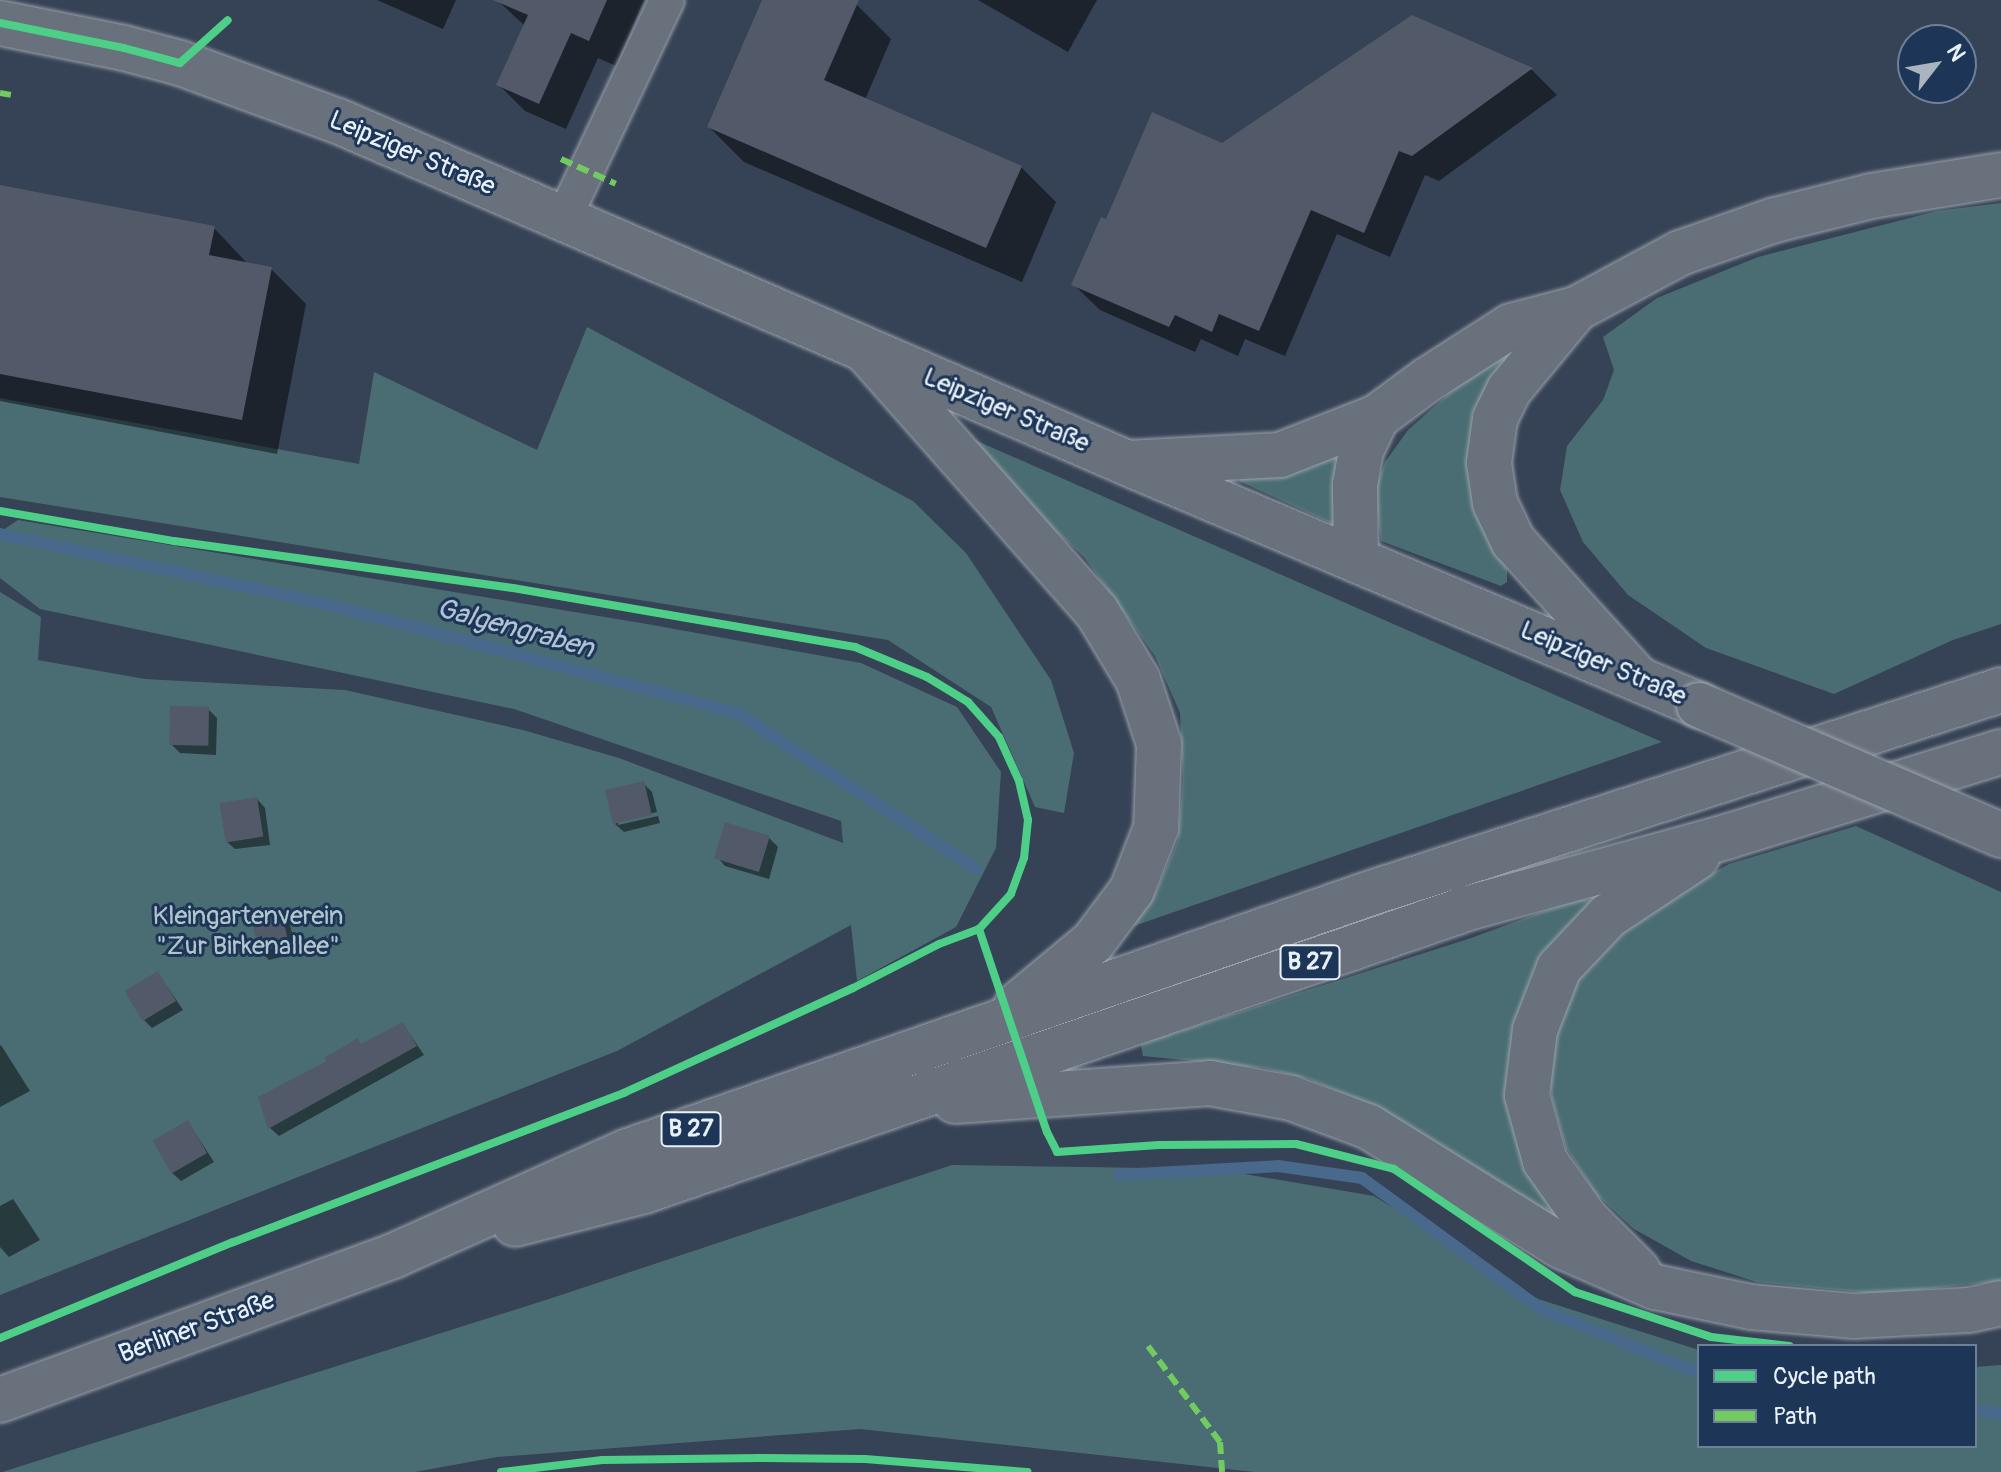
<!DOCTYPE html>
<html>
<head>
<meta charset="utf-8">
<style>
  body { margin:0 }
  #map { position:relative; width:2001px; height:1472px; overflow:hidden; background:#364255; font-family:Pangolin,sans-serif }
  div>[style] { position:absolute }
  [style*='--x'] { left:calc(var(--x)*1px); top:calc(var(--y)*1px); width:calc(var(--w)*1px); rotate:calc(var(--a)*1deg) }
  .green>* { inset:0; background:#496d72 }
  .shadow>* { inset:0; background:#0007 }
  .stream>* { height:12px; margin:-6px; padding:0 6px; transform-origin:6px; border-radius:6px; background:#48698c }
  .building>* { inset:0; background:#525a6a; transform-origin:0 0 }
  .roads { filter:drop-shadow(0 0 2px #9ba2ac) drop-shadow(0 0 2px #9ba2ac) }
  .minor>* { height:34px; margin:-17px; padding:0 17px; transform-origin:17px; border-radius:17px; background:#68717c }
  .secondary>* { height:44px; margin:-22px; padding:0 22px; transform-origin:22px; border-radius:22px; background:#68717c }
  .trunk>* { height:44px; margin:-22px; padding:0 22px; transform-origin:22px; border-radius:22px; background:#68717c }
  .bridges { filter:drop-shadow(0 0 2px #9ba2ac) drop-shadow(0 0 2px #9ba2ac) }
  .secondary-bridge>* { height:44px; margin:-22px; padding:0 22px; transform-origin:22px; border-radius:22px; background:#68717c }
  .quiet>* { height:6px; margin-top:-3px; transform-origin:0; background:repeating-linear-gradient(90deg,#71cb61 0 12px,transparent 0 18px) }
  .cycleway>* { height:8px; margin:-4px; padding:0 4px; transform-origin:4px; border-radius:4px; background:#4dcf88 }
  span { translate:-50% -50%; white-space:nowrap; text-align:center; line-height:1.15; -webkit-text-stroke:6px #1d3557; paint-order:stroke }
  .shield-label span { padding:2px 6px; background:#1d3557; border:2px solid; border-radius:6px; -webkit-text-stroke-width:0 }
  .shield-label { font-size:24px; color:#e8f1f8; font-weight:700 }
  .street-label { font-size:26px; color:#e8f1f8 }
  .park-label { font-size:26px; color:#b1c5cb }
  .water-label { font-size:28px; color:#b1c3d4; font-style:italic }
  .legend { position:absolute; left:1697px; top:1344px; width:280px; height:104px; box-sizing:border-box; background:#1d3557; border:2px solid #6e8097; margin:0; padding:10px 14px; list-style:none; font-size:24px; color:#e8f1f8 }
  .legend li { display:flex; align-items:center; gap:16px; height:40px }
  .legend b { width:40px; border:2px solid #6e8097 }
  .north { position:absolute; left:1897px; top:24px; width:80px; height:80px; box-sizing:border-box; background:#1d3557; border:2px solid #6e8097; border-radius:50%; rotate:59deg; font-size:22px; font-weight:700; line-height:32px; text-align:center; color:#e8f1f8 }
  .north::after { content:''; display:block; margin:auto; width:28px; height:36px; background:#aab4bf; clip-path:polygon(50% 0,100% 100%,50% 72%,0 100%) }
</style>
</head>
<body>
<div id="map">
  <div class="green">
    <i style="clip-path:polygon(2001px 203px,2001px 624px,1953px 640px,1834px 694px,1706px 648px,1628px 595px,1583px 542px,1560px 490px,1567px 446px,1603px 400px,1614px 370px,1603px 337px,1657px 298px,1758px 257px,1937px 211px)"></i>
    <i style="clip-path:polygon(587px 327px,913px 501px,966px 553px,1051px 680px,1074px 753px,1064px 813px,1035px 807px,991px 707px,888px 640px,0 497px,0 398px,359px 464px,374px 372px,537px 450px)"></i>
    <i style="clip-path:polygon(1516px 347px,1483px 529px,1507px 568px,1507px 582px,1501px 586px,1381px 541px,1375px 489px,1385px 462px,1408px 430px,1464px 380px)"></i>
    <i style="clip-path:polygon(968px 437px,1662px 742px,1131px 927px,1157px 890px,1178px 840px,1183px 779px,1180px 713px,1155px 656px,1084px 557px,965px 449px)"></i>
    <i style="clip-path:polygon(1339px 452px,1337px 526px,1239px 481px,1241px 477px)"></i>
    <i style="clip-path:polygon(18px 520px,647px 624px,861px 663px,957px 707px,1001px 772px,996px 848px,956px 927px,857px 981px,851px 925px,617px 1051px,0 1295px,0 592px,41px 617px,38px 660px,145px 679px,345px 690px,523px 730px,619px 758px,843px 843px,841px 821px,514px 709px,40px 609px,0 578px,0 532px)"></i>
    <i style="clip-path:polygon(1856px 826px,2001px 892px,2001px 1281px,1878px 1294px,1757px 1282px,1691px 1261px,1634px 1229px,1596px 1194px,1566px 1148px,1552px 1099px,1548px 1062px,1557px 1019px,1582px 965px,1621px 928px,1673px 894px,1729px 864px)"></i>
    <i style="clip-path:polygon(1580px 898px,1592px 901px,1595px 905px,1531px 990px,1567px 1230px,1360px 1100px,1309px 1079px,1264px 1068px,1143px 1056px,1141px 1045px,1155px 1039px,1471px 938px)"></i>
    <i style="clip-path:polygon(952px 1165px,1215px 1169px,1374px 1196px,1538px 1299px,1699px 1350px,1699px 1446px,1975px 1446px,1975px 1367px,2001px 1365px,2001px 1472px,1254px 1472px,860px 1429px,497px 1457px,415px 1472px,2px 1472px,552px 1298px)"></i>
  </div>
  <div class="shadow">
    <i style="clip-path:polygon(377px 0,456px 0,443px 29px)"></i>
    <i style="clip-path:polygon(497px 0,644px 0,616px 66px,598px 58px,566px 129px,525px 111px,498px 84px,525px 26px)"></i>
    <i style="clip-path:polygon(764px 0,846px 0,856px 4px,891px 39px,865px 100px,1021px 167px,1056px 202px,1022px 282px,744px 162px,709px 127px)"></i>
    <i style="clip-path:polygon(978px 0,1097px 0,1068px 52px)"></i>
    <i style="clip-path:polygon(1412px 18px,1532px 70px,1557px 95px,1439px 181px,1425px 175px,1390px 257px,1337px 234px,1285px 356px,1245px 339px,1238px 356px,1201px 339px,1195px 352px,1100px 310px,1074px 285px,1107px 221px)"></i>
    <i style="clip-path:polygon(0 187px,214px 228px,248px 264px,271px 269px,306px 304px,277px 454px,0 401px)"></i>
    <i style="clip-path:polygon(208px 709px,217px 718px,216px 755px,180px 753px,171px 744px)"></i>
    <i style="clip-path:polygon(643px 783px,652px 792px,657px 812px,618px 821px,618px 825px,658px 816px,660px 823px,624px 832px,615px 824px)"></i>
    <i style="clip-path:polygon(257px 799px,265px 808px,270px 845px,235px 849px,226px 841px)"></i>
    <i style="clip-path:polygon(769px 838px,778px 847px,769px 879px,725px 866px,717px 857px)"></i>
    <i style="clip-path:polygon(280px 912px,289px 921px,297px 953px,269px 960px,261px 951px)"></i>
    <i style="clip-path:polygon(158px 973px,183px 1010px,152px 1028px,143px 1019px)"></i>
    <i style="clip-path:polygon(403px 1024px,424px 1055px,279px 1136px,270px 1128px,260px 1098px)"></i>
    <i style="clip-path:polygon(1px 1045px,30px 1091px,0 1107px,0 1046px)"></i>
    <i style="clip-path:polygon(188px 1122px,214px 1162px,181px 1181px,172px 1173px)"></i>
    <i style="clip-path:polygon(13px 1199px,40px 1240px,9px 1257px,0 1247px,0 1206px)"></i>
  </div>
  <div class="stream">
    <i style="--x:0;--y:534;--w:334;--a:12.1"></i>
    <i style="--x:327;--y:604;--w:425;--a:14.9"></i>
    <i style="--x:738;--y:713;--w:285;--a:33.2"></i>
    <i style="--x:1119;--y:1175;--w:159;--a:-3.2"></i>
    <i style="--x:1278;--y:1166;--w:85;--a:8.1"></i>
    <i style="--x:1362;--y:1178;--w:222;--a:36.2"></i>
    <i style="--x:1541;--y:1309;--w:170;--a:22.1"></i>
    <i style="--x:1975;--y:1410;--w:26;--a:9"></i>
  </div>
  <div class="building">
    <i style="clip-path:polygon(493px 0,607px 0,589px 41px,571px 33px,539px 104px,496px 85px,528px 15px)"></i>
    <i style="clip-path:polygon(762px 0,859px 0,824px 80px,1022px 166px,986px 248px,707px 127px)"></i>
    <i style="clip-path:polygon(1412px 15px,1533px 68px,1412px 156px,1399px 151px,1364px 233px,1311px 210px,1259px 331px,1219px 314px,1212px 332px,1175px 315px,1169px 327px,1071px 285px,1101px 217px,1106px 219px,1152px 112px,1222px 143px)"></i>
    <i style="clip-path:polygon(0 185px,215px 226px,209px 255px,272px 267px,242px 420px,0 374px)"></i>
    <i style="left:170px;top:706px;width:39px;height:39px;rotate:1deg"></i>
    <i style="left:644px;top:781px;width:35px;height:40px;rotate:77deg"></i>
    <i style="left:257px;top:797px;width:40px;height:38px;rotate:81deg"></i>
    <i style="left:725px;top:822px;width:47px;height:38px;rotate:17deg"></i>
    <i style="left:281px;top:910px;width:36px;height:31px;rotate:77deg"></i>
    <i style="left:158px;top:971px;width:35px;height:39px;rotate:59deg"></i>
    <i style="clip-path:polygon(403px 1022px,417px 1046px,268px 1129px,258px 1097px,327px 1061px,324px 1058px,358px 1038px,361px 1044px)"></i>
    <i style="left:188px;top:1120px;width:38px;height:41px;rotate:60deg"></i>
  </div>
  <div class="roads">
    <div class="minor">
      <i style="--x:563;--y:220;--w:243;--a:-64.7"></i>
    </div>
    <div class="secondary">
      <i style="--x:0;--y:23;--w:126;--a:11.4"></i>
      <i style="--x:124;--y:48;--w:58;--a:15"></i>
      <i style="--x:180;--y:63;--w:168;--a:20.2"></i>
      <i style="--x:338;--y:121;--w:860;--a:23.43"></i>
      <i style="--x:1127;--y:463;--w:621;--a:22.93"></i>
    </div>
    <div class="trunk">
      <i style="--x:1576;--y:309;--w:105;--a:129.6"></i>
      <i style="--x:1509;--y:390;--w:32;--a:116"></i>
      <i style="--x:1495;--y:419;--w:44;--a:97.8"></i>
      <i style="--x:1489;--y:463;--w:40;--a:81.5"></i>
      <i style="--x:1495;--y:503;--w:42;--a:64.7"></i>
      <i style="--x:1513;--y:541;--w:186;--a:47.8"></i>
      <i style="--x:867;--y:352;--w:347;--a:48.5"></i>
      <i style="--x:1097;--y:612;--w:79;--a:58.9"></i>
      <i style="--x:1138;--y:680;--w:67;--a:71.8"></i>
      <i style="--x:1159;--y:744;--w:84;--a:92"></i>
      <i style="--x:1156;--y:828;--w:66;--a:111.2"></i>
      <i style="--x:1132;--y:890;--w:65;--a:126.9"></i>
      <i style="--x:1093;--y:942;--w:100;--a:140.3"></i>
      <i style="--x:1127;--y:463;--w:153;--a:-3"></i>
      <i style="--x:1280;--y:455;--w:104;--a:-21.4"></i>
      <i style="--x:1377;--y:417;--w:62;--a:-36.5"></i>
      <i style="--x:1427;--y:380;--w:100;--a:-32.7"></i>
      <i style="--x:1511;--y:326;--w:67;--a:-14.7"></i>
      <i style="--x:1576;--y:309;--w:118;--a:-28.3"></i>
      <i style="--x:1680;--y:253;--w:101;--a:-19.2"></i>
      <i style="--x:1775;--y:220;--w:99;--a:-14"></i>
      <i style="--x:1871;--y:196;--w:132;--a:-9.2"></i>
      <i style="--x:1356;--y:560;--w:75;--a:-90.8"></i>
      <i style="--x:1355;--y:485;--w:35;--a:-80"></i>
      <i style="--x:1361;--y:451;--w:38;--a:-65"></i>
      <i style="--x:955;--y:1101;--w:256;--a:-4"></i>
      <i style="--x:1210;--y:1083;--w:82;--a:10.5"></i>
      <i style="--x:1291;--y:1098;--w:83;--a:20.4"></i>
      <i style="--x:1369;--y:1127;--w:226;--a:31.8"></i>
      <i style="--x:1561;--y:1246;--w:103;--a:23.6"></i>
      <i style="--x:1655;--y:1287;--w:98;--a:11.8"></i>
      <i style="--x:1751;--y:1307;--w:103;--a:5"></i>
      <i style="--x:1854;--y:1316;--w:115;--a:-3"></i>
      <i style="--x:1969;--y:1310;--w:33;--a:-12"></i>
      <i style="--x:515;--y:1224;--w:133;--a:-14.3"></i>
      <i style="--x:644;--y:1191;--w:871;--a:-18.95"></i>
      <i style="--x:1468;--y:908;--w:271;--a:-15.4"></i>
      <i style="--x:1729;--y:836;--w:285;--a:-17.2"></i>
      <i style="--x:1638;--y:1271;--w:74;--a:-135"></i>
      <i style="--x:1586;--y:1219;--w:71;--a:-125.3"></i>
      <i style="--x:1545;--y:1161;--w:68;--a:-105.3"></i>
      <i style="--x:1527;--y:1095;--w:65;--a:-83"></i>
      <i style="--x:1535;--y:1030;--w:66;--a:-68.8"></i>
      <i style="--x:1559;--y:968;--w:71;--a:-46.7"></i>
      <i style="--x:1608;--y:916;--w:107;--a:-33.5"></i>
      <i style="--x:0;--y:1400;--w:419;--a:-20.1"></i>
      <i style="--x:393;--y:1256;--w:257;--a:-24.1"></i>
      <i style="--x:628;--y:1151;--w:787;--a:-19.15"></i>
      <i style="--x:1371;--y:893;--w:662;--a:-17.86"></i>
    </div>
  </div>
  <div class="bridges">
    <div class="secondary-bridge">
      <i style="--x:1699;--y:705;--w:329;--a:23.3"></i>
    </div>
  </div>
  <div class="quiet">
    <i style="--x:0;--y:93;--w:11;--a:10"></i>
    <i style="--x:561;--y:159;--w:60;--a:24.4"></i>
    <i style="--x:1148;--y:1346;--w:120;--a:53.1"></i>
    <i style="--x:1220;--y:1442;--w:30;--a:86"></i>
  </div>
  <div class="cycleway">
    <i style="--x:0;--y:23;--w:126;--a:11.4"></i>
    <i style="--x:124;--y:48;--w:58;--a:15"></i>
    <i style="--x:180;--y:63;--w:64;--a:-41.9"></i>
    <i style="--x:0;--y:511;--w:177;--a:9.8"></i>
    <i style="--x:174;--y:541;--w:342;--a:7.9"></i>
    <i style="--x:513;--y:588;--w:347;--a:9.8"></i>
    <i style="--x:855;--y:647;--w:78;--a:22.6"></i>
    <i style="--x:927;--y:677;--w:48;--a:31.4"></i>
    <i style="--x:968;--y:702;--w:47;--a:48.5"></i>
    <i style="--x:999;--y:737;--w:48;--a:65.6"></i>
    <i style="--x:1019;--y:781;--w:40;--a:77"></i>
    <i style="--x:1028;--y:820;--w:38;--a:96"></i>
    <i style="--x:1024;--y:858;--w:38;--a:110"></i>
    <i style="--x:1011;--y:894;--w:47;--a:132.4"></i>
    <i style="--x:979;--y:929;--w:43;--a:159.4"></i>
    <i style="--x:939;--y:944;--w:97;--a:152.9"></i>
    <i style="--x:853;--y:988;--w:252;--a:155.4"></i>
    <i style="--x:624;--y:1093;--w:418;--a:159.1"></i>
    <i style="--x:233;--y:1242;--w:252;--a:157.6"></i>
    <i style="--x:979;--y:929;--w:214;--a:71.5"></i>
    <i style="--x:1047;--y:1132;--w:22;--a:63"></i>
    <i style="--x:1057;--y:1152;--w:102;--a:-3.9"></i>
    <i style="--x:1159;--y:1145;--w:137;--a:-0.4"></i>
    <i style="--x:1296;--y:1144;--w:101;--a:14.3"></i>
    <i style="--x:1394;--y:1169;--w:219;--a:34.2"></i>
    <i style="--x:1575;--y:1292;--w:143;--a:18.3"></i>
    <i style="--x:1711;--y:1337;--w:79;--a:6.6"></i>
    <i style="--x:501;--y:1472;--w:102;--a:-6.8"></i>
    <i style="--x:602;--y:1460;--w:158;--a:-0.7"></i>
    <i style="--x:760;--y:1458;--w:105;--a:0.5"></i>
    <i style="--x:865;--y:1459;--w:163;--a:4.6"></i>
  </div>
  <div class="shield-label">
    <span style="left:1310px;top:962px">B 27</span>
    <span style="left:691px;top:1129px">B 27</span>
  </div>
  <div class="street-label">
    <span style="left:412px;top:154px;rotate:23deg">Leipziger Straße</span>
    <span style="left:1006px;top:411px;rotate:23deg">Leipziger Straße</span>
    <span style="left:1603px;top:664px;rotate:23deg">Leipziger Straße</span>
    <span style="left:197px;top:1328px;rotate:-20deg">Berliner Straße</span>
  </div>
  <div class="park-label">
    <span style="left:248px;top:932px">Kleingartenverein<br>"Zur Birkenallee"</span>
  </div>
  <div class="water-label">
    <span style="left:515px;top:629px;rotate:15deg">Galgengraben</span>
  </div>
  <ul class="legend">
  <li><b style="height:10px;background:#4dcf88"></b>Cycle path</li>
  <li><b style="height:10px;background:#71cb61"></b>Path</li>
  </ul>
  <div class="north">N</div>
</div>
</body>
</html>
